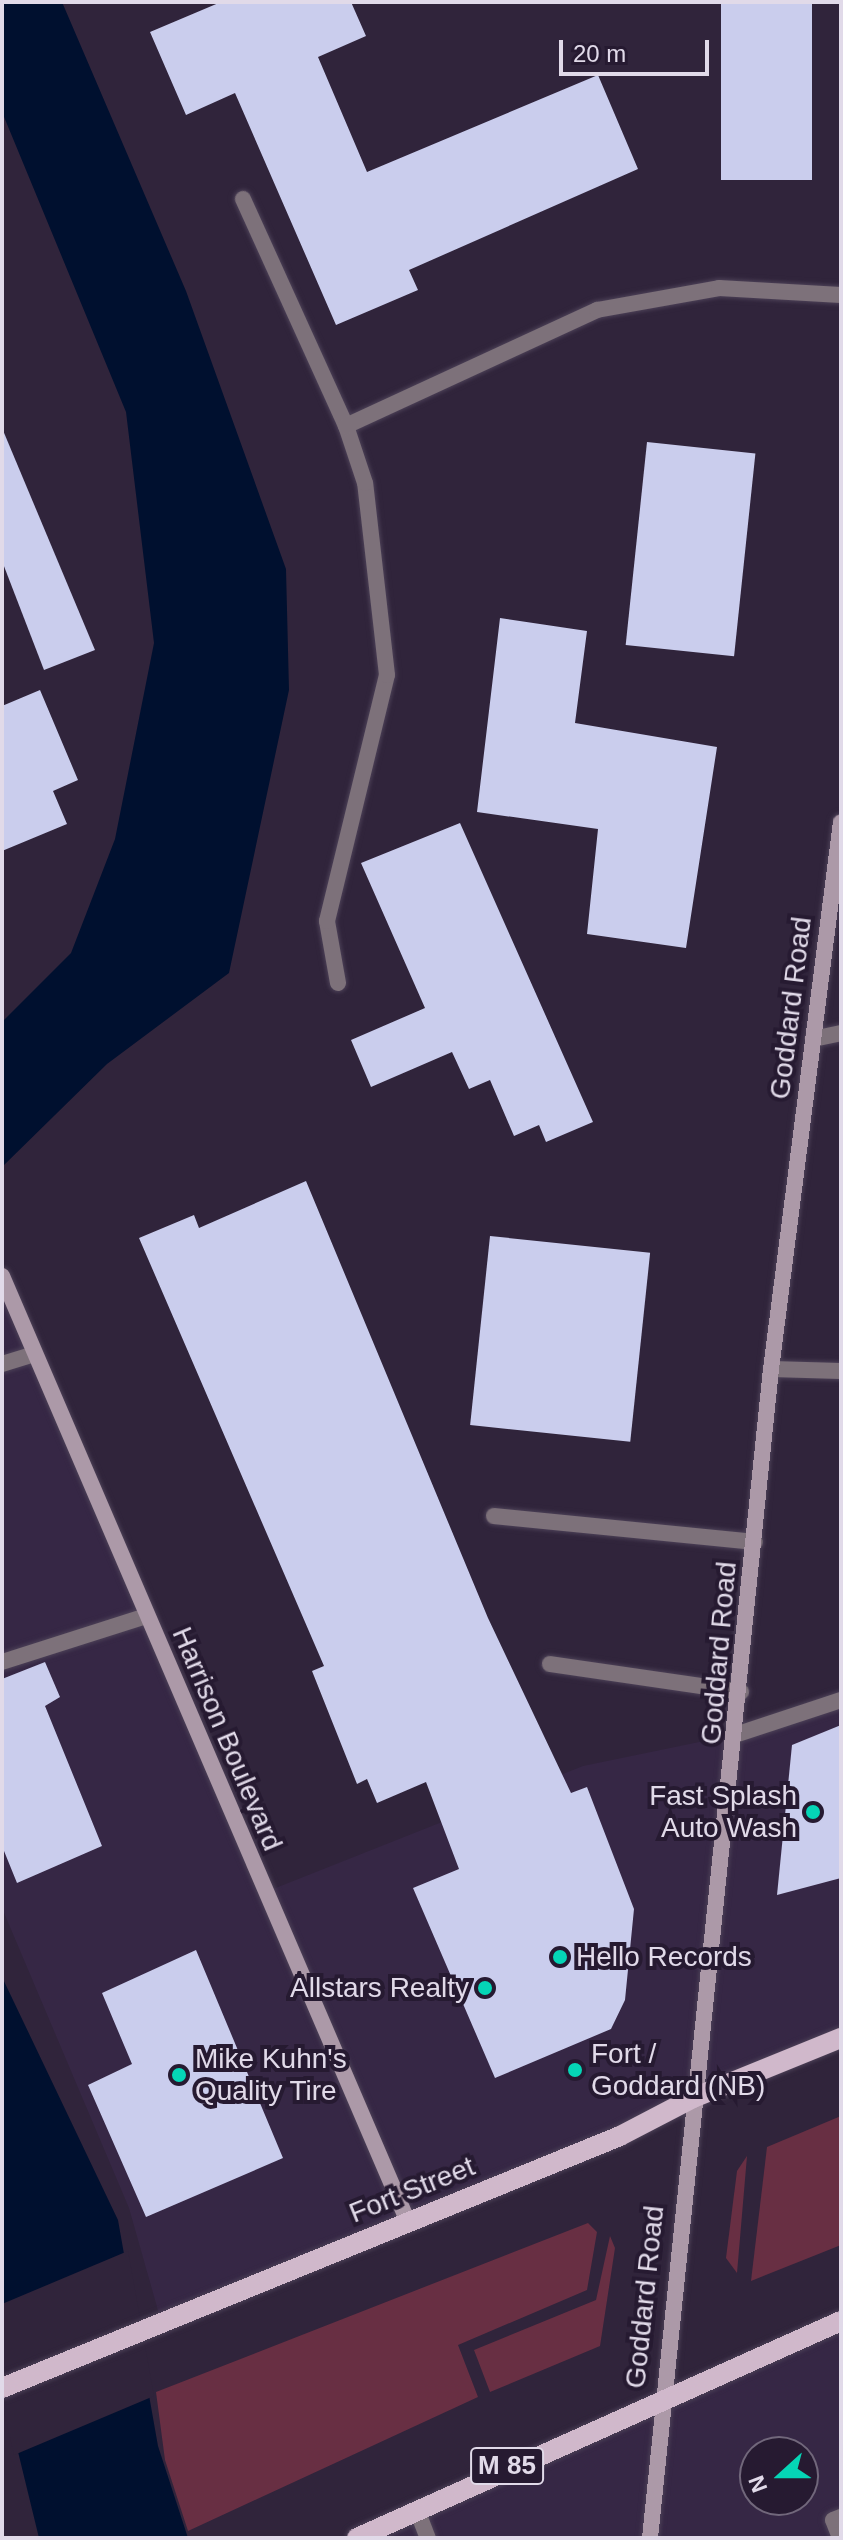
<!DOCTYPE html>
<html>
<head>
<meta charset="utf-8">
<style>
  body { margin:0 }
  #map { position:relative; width:843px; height:2540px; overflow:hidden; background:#30243b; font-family:Helvetica,sans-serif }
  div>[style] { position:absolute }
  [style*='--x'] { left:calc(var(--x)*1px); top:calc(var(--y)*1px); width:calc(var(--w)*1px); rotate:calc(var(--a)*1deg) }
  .built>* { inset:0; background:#362745 }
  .green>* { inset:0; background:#682f43 }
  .water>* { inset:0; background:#00102f }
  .pier>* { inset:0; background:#30243b }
  .building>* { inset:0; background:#cacded; transform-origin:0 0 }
  .roads { filter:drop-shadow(0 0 2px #4c4157) drop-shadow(0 0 2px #4c4157) }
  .lane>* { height:16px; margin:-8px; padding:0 8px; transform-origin:8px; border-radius:8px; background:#7d717a }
  .street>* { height:16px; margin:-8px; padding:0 8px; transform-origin:8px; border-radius:8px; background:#7d717a }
  .secondary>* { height:16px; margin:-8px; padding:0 8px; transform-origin:8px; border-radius:8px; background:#ac99a8 }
  .primary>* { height:20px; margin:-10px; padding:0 10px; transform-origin:10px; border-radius:10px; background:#d0b8cb }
  .dots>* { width:22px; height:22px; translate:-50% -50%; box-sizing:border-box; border:4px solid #261a31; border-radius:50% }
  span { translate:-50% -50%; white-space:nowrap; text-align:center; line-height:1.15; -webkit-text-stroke:8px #261a31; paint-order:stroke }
  .shield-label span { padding:2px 6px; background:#261a31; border:2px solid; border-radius:6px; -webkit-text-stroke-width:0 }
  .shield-label { font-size:26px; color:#e1dae9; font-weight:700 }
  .street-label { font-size:28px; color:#e1dae9 }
  .poi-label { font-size:28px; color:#e1dae9 }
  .right { translate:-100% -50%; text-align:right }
  .left { translate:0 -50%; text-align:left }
  .frame { position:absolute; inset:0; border:4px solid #e1dae9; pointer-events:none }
  .north { position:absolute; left:739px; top:2436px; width:80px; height:80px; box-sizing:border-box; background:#261a31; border:2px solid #71677b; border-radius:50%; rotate:249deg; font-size:22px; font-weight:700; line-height:32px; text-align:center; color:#e1dae9 }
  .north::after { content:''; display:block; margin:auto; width:28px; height:36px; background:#05d5b6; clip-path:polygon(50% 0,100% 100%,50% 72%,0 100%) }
  .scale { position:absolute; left:559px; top:40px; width:150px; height:36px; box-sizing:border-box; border:4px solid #e1dae9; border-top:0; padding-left:10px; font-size:24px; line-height:28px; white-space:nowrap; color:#e1dae9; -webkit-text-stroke:6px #261a31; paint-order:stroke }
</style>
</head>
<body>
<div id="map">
  <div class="built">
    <i style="clip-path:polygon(2px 1276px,263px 1893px,583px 1766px,738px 1734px,841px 1700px,841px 2039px,161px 2321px,129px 2208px,2px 1908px)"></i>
    <i style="clip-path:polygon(evenodd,841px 2321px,841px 2538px,357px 2538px,841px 2321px,755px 2452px,803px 2452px,803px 2500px,755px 2500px,755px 2452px)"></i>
  </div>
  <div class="green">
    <i style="clip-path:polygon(841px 2116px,841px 2245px,751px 2281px,767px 2147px)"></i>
    <i style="clip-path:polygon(747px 2156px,737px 2273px,726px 2258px,737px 2171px)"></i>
    <i style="clip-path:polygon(588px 2223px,597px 2232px,587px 2290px,458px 2345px,478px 2397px,188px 2531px,165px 2460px,156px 2392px)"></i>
    <i style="clip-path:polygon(610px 2236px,615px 2248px,600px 2346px,490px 2392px,474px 2350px,596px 2300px)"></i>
  </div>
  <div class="water">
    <i style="clip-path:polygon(2px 2px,62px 2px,186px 291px,286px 569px,289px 690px,229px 973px,107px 1064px,2px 1167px,2px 1022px,71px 953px,115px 839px,154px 643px,126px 412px,2px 112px)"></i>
    <i style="clip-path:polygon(2px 1977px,118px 2220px,158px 2446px,188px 2538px,39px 2538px,2px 2386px)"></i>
  </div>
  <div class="pier">
    <i style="clip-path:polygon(128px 2251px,154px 2396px,14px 2455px,2px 2403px,2px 2304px)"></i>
  </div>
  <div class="building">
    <i style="clip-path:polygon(221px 2px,351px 2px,366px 36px,318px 57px,367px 172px,598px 75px,638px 169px,409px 270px,418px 290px,336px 325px,235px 93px,186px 115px,150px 32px)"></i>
    <i style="left:721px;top:2px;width:91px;height:178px"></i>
    <i style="clip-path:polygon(2px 428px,95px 650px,44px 670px,2px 561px)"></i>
    <i style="left:647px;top:442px;width:109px;height:204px;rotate:6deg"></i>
    <i style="clip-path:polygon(500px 618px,587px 631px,575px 723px,717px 747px,686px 948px,587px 934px,598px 829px,477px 812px)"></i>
    <i style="clip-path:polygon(40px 690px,78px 780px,53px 791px,67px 824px,2px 851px,2px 706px)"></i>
    <i style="clip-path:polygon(460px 823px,593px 1122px,546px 1142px,539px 1125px,514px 1136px,490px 1080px,469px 1089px,452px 1052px,371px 1087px,351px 1040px,425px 1008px,361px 863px)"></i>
    <i style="clip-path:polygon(306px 1181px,488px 1618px,571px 1793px,587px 1787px,634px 1909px,625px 2000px,611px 2029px,495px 2078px,413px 1888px,459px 1869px,426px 1782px,377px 1803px,367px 1779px,357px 1784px,312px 1671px,324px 1666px,139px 1238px,194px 1215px,199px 1228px)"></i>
    <i style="left:490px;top:1236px;width:161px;height:190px;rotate:6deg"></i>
    <i style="clip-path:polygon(45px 1662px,60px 1697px,45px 1706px,102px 1846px,17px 1883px,2px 1846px,2px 1679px)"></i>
    <i style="clip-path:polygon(841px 1725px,841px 1878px,777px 1895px,792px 1745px)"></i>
    <i style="clip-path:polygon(196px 1950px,283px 2158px,146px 2217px,88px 2085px,132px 2064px,102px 1993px)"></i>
  </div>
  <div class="roads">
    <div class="lane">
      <i style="--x:243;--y:199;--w:249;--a:65.6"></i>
      <i style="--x:338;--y:983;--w:63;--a:-100.1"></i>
      <i style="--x:327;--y:921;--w:253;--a:-76.3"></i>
      <i style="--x:387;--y:675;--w:193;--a:-96.5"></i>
      <i style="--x:365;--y:483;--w:60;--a:-108.4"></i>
      <i style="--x:346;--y:426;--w:277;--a:-24.8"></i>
      <i style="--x:597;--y:310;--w:124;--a:-10.2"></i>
      <i style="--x:719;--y:288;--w:122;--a:3.3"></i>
      <i style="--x:813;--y:1039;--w:29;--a:-12"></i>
      <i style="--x:2;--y:1364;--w:34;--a:-17"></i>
      <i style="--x:494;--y:1516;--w:262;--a:5.7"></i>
      <i style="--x:2;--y:1662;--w:151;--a:-17.7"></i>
      <i style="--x:550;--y:1664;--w:193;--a:8.3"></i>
      <i style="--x:738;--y:1734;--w:108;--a:-18.3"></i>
      <i style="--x:417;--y:2510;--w:30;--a:69"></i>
      <i style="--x:840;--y:2538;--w:19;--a:-111"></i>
      <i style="--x:833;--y:2520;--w:9;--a:-21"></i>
    </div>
    <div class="street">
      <i style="--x:771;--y:1369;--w:70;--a:1.6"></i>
    </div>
    <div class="secondary">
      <i style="--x:2;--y:1276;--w:1029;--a:66.77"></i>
      <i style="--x:650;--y:2538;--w:1175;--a:-84.09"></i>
      <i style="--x:771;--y:1369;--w:551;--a:-82.71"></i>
    </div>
    <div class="primary">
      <i style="--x:2;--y:2388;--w:667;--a:-22.18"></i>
      <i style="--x:620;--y:2136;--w:82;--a:-27.5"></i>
      <i style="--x:693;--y:2098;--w:160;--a:-22.1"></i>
      <i style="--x:357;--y:2538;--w:530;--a:-24.15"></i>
    </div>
  </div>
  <div class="dots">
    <i style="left:813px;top:1812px;background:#05d5b6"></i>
    <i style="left:560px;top:1957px;background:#05d5b6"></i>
    <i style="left:485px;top:1988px;background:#05d5b6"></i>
    <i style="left:575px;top:2070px;background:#05d5b6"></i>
    <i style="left:179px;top:2075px;background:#05d5b6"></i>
  </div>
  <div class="shield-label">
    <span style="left:507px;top:2466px">M 85</span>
  </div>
  <div class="street-label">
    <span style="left:791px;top:1008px;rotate:-83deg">Goddard Road</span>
    <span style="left:719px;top:1653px;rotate:-85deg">Goddard Road</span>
    <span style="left:227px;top:1739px;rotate:67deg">Harrison Boulevard</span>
    <span style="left:412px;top:2190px;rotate:-22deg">Fort Street</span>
    <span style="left:645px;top:2297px;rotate:-84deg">Goddard Road</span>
  </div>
  <div class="poi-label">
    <span class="right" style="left:797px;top:1812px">Fast Splash<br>Auto Wash</span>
    <span class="left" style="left:576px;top:1957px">Hello Records</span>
    <span class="right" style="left:469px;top:1988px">Allstars Realty</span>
    <span class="left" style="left:591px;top:2070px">Fort /<br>Goddard (NB)</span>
    <span class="left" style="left:195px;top:2075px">Mike Kuhn's<br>Quality Tire</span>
  </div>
  <div class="frame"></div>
  <div class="north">N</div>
  <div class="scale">20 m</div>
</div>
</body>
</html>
